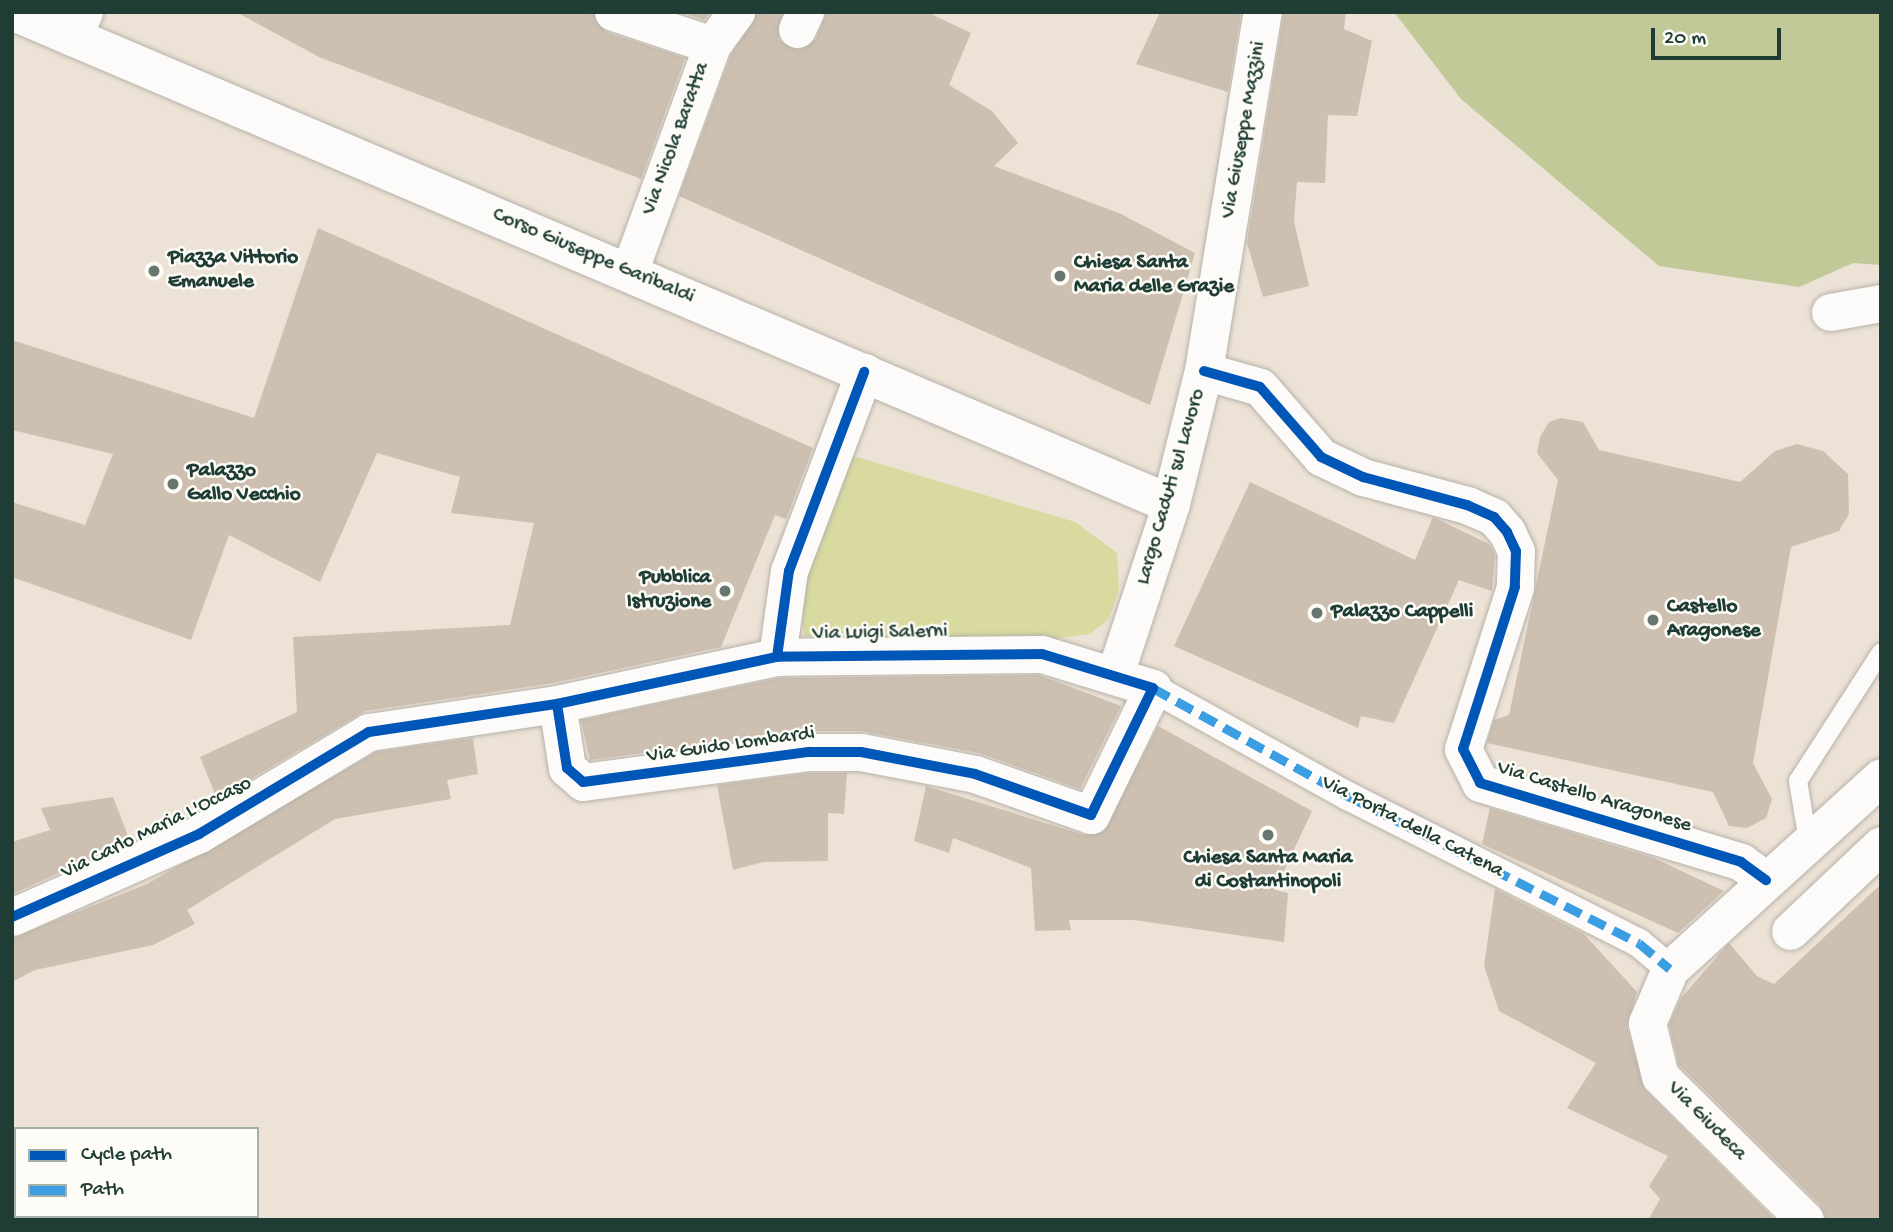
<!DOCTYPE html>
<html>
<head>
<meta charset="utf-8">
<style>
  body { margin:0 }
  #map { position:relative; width:1893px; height:1232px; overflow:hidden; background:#ede2d6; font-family:"Gochi Hand",sans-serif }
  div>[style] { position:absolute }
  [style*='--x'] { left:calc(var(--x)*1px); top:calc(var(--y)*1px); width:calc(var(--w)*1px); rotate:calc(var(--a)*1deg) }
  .green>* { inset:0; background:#d8daa0 }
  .forest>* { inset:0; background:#c1c998 }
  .building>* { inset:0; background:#cdc0b1 }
  .roads { filter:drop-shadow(0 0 2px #b6b2a9) drop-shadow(0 0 2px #b6b2a9) }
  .service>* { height:18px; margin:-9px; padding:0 9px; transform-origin:9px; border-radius:9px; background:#fcfbf9 }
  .pedestrian>* { height:28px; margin:-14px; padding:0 14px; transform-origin:14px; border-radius:14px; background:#fcfbf9 }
  .minor>* { height:37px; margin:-18.5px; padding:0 18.5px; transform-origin:18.5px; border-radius:18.5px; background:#fcfbf9 }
  .primary>* { height:38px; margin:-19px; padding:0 19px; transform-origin:19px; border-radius:19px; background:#fcfbf9 }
  .quiet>* { height:9px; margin-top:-4.5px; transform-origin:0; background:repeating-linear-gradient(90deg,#3c9ee2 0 18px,transparent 0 27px) }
  .cycleway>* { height:10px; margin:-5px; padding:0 5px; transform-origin:5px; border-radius:5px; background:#0057b8 }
  .dots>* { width:19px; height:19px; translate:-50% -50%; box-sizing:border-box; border:4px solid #fdfcf7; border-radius:50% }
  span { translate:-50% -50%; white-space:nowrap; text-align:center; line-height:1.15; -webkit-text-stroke:5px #fdfcf7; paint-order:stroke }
  .street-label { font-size:21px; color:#1f3d34 }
  .poi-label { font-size:21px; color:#1f3d34; font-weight:700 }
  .left { translate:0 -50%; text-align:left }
  .right { translate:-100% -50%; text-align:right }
  .frame { position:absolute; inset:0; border:14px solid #1f3d34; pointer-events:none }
  .legend { position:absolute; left:14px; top:1127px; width:245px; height:91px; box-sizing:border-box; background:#fdfcf7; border:2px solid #a4b0a9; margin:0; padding:9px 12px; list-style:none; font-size:21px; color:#1f3d34 }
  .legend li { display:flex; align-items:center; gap:14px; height:35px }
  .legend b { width:35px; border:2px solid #a4b0a9 }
  .scale { position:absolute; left:1651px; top:28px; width:130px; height:32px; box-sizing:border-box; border:4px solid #1f3d34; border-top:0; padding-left:9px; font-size:21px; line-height:24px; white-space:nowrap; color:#1f3d34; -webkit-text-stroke:5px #fdfcf7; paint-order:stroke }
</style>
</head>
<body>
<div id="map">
  <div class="green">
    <i style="clip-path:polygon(847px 454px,1075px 522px,1117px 553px,1119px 589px,1109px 619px,1090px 634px,1032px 642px,804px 636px,800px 585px)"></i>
  </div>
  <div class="forest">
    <i style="clip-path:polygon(1394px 12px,1881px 12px,1881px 265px,1853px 263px,1799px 287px,1659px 266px,1461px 99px)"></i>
  </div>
  <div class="building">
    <i style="clip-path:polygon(236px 12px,593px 12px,606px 32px,685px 58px,641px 179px,319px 57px)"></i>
    <i style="clip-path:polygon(680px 12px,710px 12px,704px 20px)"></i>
    <i style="clip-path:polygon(757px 12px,782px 12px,779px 40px,798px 50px,816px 39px,826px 12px,927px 12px,971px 33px,949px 85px,992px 111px,1018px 143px,994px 166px,1121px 214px,1195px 253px,1150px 405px,679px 196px,731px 55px)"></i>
    <i style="clip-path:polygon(1160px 12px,1241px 12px,1228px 92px,1136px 64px)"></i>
    <i style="clip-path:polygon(1284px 12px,1346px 12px,1344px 29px,1372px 41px,1357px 116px,1328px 115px,1325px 183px,1297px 182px,1294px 221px,1309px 286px,1263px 297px,1247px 243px)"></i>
    <i style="clip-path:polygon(318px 228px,813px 448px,786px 519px,775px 515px,721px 647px,553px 683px,365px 711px,217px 799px,200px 757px,297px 712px,293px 637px,510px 625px,534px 523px,451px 513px,460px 477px,377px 453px,320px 582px,229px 535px,191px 640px,12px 577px,12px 502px,85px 525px,113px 454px,12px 430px,12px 340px,254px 418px)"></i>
    <i style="clip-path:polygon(1561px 418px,1583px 422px,1599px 450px,1740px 482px,1775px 451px,1797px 444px,1823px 451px,1848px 474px,1849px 514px,1839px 531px,1791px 547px,1753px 763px,1772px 799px,1766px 818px,1747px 828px,1729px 826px,1713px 792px,1487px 743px,1494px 720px,1509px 715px,1558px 480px,1537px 453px,1540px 437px,1549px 422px)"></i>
    <i style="clip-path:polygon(1250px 482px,1415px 560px,1433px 517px,1489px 544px,1495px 555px,1492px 591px,1459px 580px,1394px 723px,1361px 716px,1358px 728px,1174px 646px)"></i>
    <i style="clip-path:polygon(1039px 675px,1121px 706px,1080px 789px,979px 753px,861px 731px,806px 731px,590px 760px,581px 720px,779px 678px)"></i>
    <i style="clip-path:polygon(1158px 726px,1312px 811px,1275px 890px,1288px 893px,1284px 942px,1134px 920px,1069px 920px,1071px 930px,1035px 931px,1031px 868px,953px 838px,949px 853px,914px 841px,926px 786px,1084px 835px,1103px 832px)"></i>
    <i style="clip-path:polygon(473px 738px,478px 774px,447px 780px,451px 799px,335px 819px,187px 910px,195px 924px,153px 945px,35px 970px,12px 982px,12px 938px,147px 884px,376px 752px)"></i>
    <i style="clip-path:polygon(810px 773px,847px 773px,844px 814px,828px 813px,828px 861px,763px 862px,733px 870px,717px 785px)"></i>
    <i style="clip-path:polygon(113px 797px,130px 841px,12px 894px,12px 842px,50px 830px,41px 808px)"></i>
    <i style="clip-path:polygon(1490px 808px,1654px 858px,1724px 891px,1678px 933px,1482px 844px)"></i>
    <i style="clip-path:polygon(1881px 884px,1881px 1220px,1825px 1220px,1820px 1205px,1679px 1065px,1669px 1025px,1681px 998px,1729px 943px,1757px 976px,1774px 984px)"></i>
    <i style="clip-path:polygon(1495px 889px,1584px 934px,1637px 992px,1627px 1027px,1645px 1090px,1775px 1220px,1648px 1220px,1660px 1199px,1649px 1186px,1668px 1156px,1567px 1108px,1596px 1063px,1499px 1011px,1484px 966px)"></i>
  </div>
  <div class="roads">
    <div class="service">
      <i style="--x:1808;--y:841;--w:61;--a:-99.5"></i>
      <i style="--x:1798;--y:781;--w:153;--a:-57.2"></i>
      <i style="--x:12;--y:1172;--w:6;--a:45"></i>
      <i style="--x:39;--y:1216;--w:4;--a:76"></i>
    </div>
    <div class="pedestrian">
      <i style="--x:1153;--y:688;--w:223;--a:29"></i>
      <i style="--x:1348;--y:796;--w:326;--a:26.8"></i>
      <i style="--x:1639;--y:943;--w:40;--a:40"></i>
    </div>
    <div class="minor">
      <i style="--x:613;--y:12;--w:104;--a:18.4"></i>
      <i style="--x:797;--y:29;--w:19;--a:-65"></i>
      <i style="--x:72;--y:37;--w:28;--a:-64"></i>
      <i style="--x:629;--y:272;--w:242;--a:-69.9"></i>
      <i style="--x:712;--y:45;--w:41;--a:-54"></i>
      <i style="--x:1830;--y:312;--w:52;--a:-10"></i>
      <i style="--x:1204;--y:371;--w:58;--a:15.9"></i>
      <i style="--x:1260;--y:387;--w:93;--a:48.9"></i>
      <i style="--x:1321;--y:457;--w:47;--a:25.5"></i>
      <i style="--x:1363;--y:477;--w:108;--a:15.1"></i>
      <i style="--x:1467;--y:505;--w:30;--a:24"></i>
      <i style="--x:1494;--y:517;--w:20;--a:49"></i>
      <i style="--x:1507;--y:532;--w:21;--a:65"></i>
      <i style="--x:1516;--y:551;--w:36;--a:92"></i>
      <i style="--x:1515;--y:587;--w:170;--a:107.8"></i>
      <i style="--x:1463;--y:749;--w:38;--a:63"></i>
      <i style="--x:1480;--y:783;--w:273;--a:16.8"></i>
      <i style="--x:1741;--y:862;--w:31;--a:36"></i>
      <i style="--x:1115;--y:674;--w:179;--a:-71.8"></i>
      <i style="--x:557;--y:704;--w:65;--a:81.1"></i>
      <i style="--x:567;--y:768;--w:21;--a:41"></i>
      <i style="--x:583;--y:782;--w:228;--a:-7.6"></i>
      <i style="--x:809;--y:752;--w:52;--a:0"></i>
      <i style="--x:861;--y:752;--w:116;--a:10.9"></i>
      <i style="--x:975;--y:774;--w:123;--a:19.5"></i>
      <i style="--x:1091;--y:815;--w:141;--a:-64"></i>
      <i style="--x:1153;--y:688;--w:116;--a:-163"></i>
      <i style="--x:1042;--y:654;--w:265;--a:179.4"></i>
      <i style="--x:777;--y:657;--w:87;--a:-82.1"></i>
      <i style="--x:789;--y:571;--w:213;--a:-69.3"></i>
      <i style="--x:12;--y:917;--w:205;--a:-23.9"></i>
      <i style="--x:199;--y:834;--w:198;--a:-31"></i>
      <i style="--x:369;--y:732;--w:190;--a:-8.5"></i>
      <i style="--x:557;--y:704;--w:225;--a:-12.1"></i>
      <i style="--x:1790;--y:931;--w:125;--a:-43.4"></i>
      <i style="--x:1805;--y:1220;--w:204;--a:-135.2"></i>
      <i style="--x:1660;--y:1076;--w:55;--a:-103.8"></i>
      <i style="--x:1647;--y:1023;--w:59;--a:-66.9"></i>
      <i style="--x:1670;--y:969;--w:285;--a:-42.3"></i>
    </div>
    <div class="primary">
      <i style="--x:14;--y:12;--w:1257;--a:23.04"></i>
      <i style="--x:1171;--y:504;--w:137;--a:-76.1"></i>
      <i style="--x:1204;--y:371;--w:364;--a:-80.7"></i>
    </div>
  </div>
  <div class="quiet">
    <i style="--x:1153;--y:688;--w:223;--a:29"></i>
    <i style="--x:1348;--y:796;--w:326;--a:26.8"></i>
    <i style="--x:1639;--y:943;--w:40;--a:40"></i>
  </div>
  <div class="cycleway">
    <i style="--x:1204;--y:371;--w:58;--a:15.9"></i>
    <i style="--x:1260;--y:387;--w:93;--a:48.9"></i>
    <i style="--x:1321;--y:457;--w:47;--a:25.5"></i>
    <i style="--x:1363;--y:477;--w:108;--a:15.1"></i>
    <i style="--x:1467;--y:505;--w:30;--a:24"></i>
    <i style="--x:1494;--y:517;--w:20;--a:49"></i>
    <i style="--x:1507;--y:532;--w:21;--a:65"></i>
    <i style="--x:1516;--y:551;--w:36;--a:92"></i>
    <i style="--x:1515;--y:587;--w:170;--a:107.8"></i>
    <i style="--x:1463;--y:749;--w:38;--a:63"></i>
    <i style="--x:1480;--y:783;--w:273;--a:16.8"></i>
    <i style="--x:1741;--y:862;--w:31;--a:36"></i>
    <i style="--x:557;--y:704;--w:65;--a:81.1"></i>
    <i style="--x:567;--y:768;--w:21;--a:41"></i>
    <i style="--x:583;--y:782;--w:228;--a:-7.6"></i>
    <i style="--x:809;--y:752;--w:52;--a:0"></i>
    <i style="--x:861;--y:752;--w:116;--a:10.9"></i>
    <i style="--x:975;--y:774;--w:123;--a:19.5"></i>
    <i style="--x:1091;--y:815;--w:141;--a:-64"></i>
    <i style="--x:1153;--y:688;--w:116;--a:-163"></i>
    <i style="--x:1042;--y:654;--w:265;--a:179.4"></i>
    <i style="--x:777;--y:657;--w:87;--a:-82.1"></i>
    <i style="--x:789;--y:571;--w:213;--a:-69.3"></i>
    <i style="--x:12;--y:917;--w:205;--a:-23.9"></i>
    <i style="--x:199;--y:834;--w:198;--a:-31"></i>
    <i style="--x:369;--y:732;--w:190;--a:-8.5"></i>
    <i style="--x:557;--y:704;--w:225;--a:-12.1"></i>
  </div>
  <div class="dots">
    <i style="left:154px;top:271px;background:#67776d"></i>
    <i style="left:1060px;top:276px;background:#67776d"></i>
    <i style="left:173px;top:484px;background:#67776d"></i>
    <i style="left:725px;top:591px;background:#67776d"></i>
    <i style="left:1317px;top:613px;background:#67776d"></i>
    <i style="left:1653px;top:620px;background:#67776d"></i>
    <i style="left:1268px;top:835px;background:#67776d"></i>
  </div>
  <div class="street-label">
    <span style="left:1245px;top:130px;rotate:-80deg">Via Giuseppe Mazzini</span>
    <span style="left:677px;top:139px;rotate:-70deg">Via Nicola Baratta</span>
    <span style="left:593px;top:257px;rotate:23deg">Corso Giuseppe Garibaldi</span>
    <span style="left:1172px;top:487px;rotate:-74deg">Largo Caduti sul Lavoro</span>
    <span style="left:880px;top:634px;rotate:-1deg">Via Luigi Salerni</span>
    <span style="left:731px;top:746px;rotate:-8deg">Via Guido Lombardi</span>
    <span style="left:1594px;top:798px;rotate:17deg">Via Castello Aragonese</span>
    <span style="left:1412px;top:828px;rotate:27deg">Via Porta della Catena</span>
    <span style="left:157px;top:829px;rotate:-26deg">Via Carlo Maria L'Occaso</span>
    <span style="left:1706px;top:1122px;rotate:45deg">Via Giudeca</span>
  </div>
  <div class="poi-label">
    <span class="left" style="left:168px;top:271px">Piazza Vittorio<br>Emanuele</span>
    <span class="left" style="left:1074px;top:276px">Chiesa Santa<br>Maria delle Grazie</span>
    <span class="left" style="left:187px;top:484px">Palazzo<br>Gallo Vecchio</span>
    <span class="right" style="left:711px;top:591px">Pubblica<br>Istruzione</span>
    <span class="left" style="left:1667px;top:620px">Castello<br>Aragonese</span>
    <span class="left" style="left:1331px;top:613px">Palazzo Cappelli</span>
    <span style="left:1268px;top:871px">Chiesa Santa Maria<br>di Costantinopoli</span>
  </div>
  <div class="frame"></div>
  <ul class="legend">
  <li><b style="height:9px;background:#0057b8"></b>Cycle path</li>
  <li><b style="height:9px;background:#3c9ee2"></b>Path</li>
  </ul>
  <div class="scale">20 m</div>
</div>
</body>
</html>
